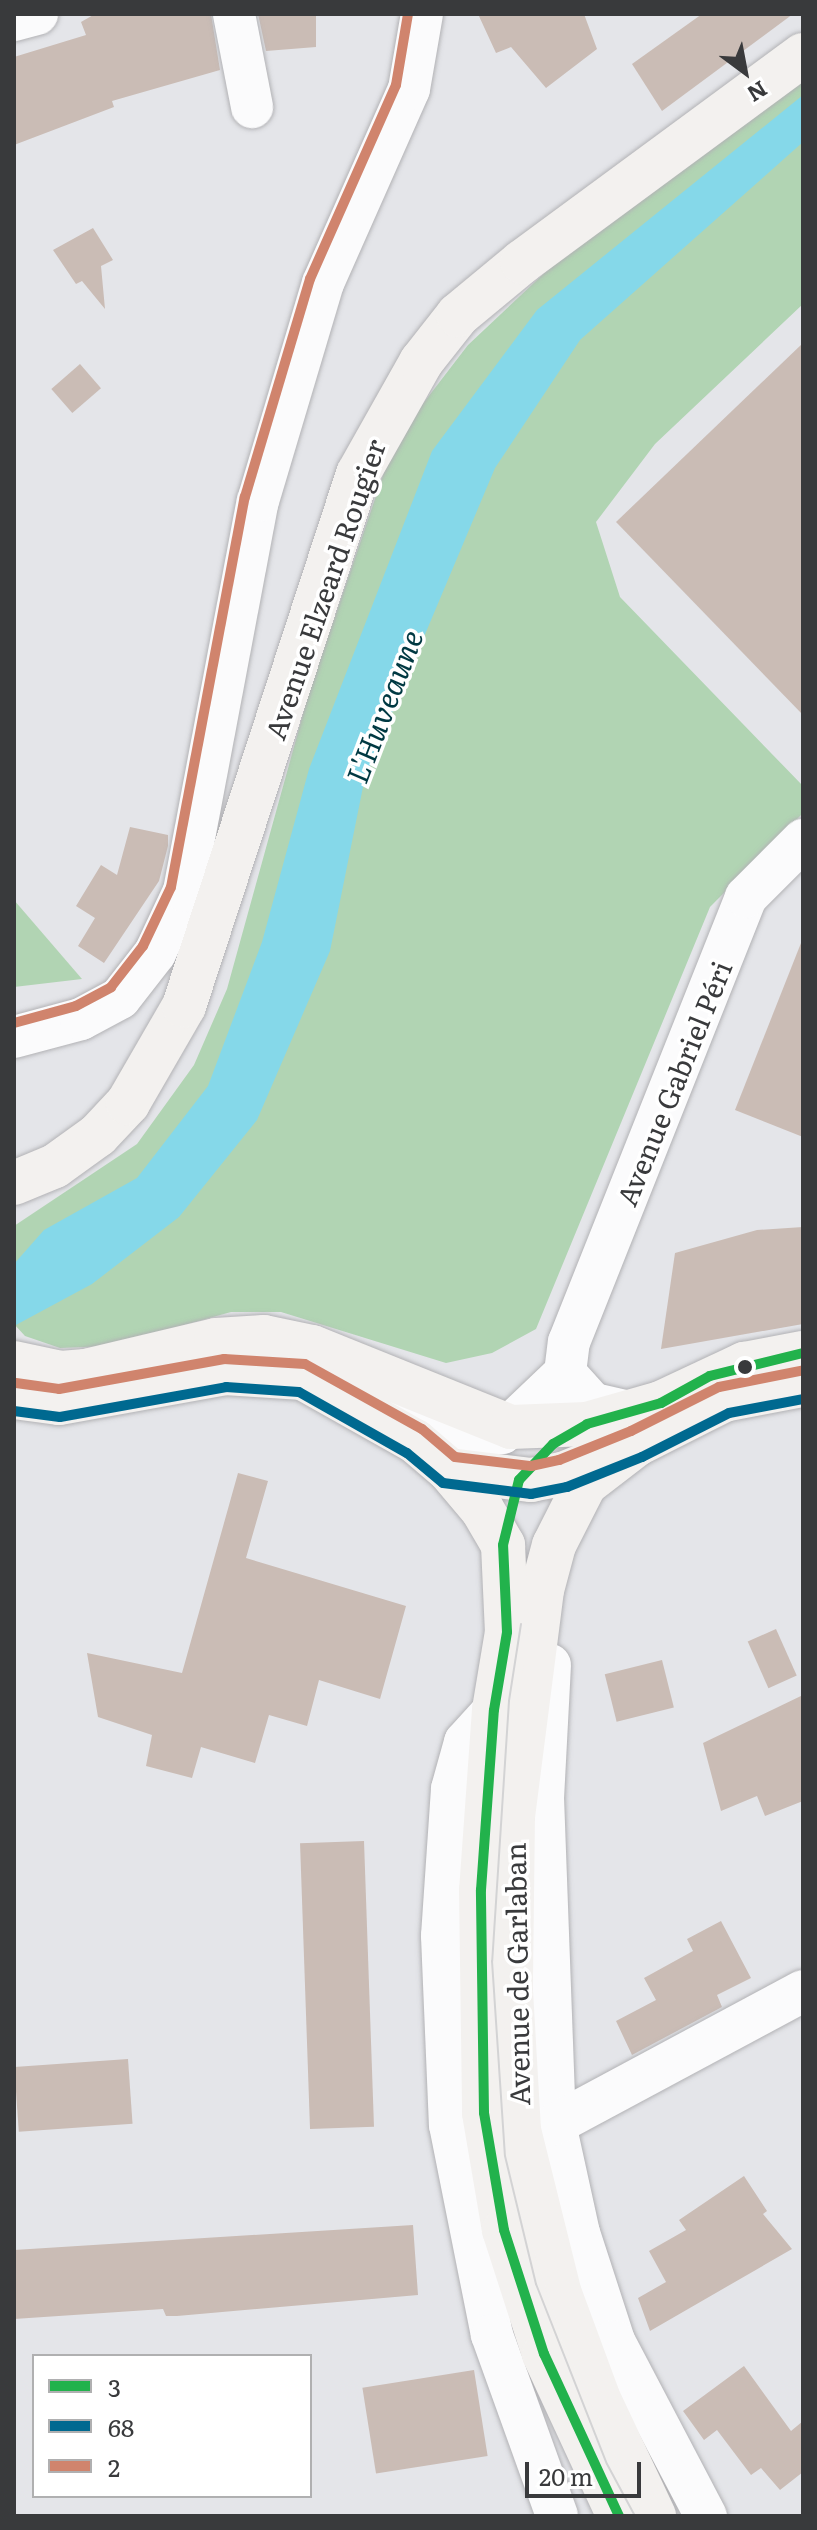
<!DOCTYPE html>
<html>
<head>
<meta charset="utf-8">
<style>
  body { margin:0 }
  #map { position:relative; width:817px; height:2530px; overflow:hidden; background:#e4e5e9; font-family:Literata,serif }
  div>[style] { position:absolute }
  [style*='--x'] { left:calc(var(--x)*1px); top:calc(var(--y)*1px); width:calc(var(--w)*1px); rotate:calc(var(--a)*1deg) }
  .green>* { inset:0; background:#b1d4b3 }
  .water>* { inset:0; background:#85d8e9 }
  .building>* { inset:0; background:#cabcb5; transform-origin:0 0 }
  .roads { filter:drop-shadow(0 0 2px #b2b2b5) drop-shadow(0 0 2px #b2b2b5) }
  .street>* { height:42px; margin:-21px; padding:0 21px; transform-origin:21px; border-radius:21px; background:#fbfbfc }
  .secondary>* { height:44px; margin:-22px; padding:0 22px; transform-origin:22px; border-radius:22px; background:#f3f1ef }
  .tram>* { height:2px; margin:-1px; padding:0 1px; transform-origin:1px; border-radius:1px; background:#d3d3d4 }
  .bus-1>* { height:10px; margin:-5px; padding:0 5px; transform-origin:5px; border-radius:5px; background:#22b24c }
  .bus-2>* { height:10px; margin:-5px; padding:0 5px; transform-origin:5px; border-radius:5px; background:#006990 }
  .bus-3>* { height:10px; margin:-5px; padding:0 5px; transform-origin:5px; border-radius:5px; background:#d0846d }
  .dots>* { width:22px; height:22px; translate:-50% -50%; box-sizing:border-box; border:4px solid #fff; border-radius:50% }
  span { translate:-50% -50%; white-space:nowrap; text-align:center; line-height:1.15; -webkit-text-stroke:7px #fff; paint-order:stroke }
  .street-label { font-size:28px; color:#393a3c }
  .water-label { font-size:30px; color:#003942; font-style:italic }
  .frame { position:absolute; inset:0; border:16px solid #393a3c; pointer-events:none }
  .legend { position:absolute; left:32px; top:2354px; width:280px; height:144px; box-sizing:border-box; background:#fff; border:2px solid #b0b0b1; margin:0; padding:10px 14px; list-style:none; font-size:24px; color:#393a3c }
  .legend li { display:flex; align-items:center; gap:16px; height:40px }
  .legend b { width:40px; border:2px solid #b0b0b1 }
  .north { position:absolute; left:705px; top:32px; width:80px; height:80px; -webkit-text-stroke:6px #fff; paint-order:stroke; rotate:148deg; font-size:22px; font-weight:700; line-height:32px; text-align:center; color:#393a3c }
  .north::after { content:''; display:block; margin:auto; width:28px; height:36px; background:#393a3c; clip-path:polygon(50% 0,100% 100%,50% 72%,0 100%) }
  .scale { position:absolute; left:525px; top:2462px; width:116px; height:36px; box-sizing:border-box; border:4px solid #393a3c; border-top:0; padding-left:10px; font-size:24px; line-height:28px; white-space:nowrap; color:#393a3c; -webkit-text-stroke:6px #fff; paint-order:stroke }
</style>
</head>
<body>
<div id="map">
  <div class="green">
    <i style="clip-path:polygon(803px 70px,803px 304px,655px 444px,596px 522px,620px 597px,803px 786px,803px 813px,710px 907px,536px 1329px,492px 1353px,446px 1363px,281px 1312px,231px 1312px,109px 1346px,60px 1348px,25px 1336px,14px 1324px,14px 1226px,137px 1144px,194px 1065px,227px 989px,308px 696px,395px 440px,468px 345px,570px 249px)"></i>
    <i style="clip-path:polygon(14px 900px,82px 979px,14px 987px)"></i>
  </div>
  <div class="water">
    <i style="clip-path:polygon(803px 95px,803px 142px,580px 340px,495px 468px,365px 777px,330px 951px,257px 1120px,179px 1217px,92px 1284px,14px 1326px,14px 1264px,44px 1230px,137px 1178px,208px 1086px,262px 942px,309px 769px,432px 451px,537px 310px)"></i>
  </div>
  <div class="building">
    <i style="clip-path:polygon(95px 14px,211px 14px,220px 70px,112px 101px,114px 107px,14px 145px,14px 57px,86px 35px,81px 22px)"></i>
    <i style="clip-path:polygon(258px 14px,316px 14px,316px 47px,266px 51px)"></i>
    <i style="clip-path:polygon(478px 14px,584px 14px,597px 49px,546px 88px,511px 47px,496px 53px)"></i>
    <i style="clip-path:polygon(702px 14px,793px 14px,662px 111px,632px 64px)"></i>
    <i style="clip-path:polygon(93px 228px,113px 260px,101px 266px,105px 309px,82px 281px,76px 284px,53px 250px)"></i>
    <i style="clip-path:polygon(803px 343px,803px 715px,616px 522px)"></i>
    <i style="left:80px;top:364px;width:32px;height:38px;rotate:49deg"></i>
    <i style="clip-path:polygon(130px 827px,168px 835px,168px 846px,159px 881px,104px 963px,78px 946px,95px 918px,76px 906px,101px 865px,117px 875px)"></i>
    <i style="clip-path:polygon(801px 943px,803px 943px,803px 1137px,735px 1110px)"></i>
    <i style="clip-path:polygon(803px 1227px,803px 1324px,661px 1349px,675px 1253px,757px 1230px)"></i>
    <i style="clip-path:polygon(238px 1473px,268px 1481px,246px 1558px,406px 1606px,380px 1699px,319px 1680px,307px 1726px,269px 1715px,255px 1763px,201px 1747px,192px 1778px,146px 1766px,152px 1735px,98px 1717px,87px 1653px,182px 1673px)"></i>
    <i style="left:776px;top:1629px;width:51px;height:31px;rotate:66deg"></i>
    <i style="left:662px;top:1660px;width:49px;height:59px;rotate:76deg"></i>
    <i style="clip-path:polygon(803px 1695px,803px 1801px,765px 1816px,757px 1796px,721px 1811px,703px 1743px)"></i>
    <i style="left:364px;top:1841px;width:286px;height:64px;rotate:88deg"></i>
    <i style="clip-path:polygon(721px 1921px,751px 1978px,717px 1995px,722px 2007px,632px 2055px,616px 2021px,656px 2000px,644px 1978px,693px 1951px,687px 1939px)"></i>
    <i style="left:128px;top:2059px;width:65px;height:114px;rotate:86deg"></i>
    <i style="clip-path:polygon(744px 2176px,767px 2211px,763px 2214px,792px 2249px,650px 2331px,638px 2298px,666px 2282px,649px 2251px,686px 2230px,679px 2220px)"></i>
    <i style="clip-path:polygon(413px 2225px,418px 2295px,177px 2316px,166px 2316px,163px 2309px,14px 2319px,14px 2250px)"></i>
    <i style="clip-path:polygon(744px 2366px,791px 2431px,803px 2421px,803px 2472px,780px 2490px,761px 2468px,751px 2475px,717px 2430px,704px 2440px,683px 2411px)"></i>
    <i style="left:474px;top:2370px;width:87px;height:113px;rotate:81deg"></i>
  </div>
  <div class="roads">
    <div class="street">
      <i style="--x:234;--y:14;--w:95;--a:79"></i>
      <i style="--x:14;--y:20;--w:24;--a:-15"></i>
      <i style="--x:14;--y:1037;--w:69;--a:-15"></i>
      <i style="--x:81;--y:1019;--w:44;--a:-28.3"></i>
      <i style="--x:120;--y:998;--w:57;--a:-52.1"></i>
      <i style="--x:155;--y:953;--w:68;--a:-64.9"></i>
      <i style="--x:184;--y:891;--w:397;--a:-79.3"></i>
      <i style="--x:258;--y:501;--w:227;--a:-73.4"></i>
      <i style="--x:323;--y:283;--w:212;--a:-66.1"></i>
      <i style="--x:409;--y:89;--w:76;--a:-80.2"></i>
      <i style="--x:629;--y:1412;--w:37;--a:-167"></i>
      <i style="--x:593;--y:1404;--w:42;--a:-132.1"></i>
      <i style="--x:565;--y:1373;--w:31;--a:-83"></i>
      <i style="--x:569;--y:1342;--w:479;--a:-68.3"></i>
      <i style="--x:746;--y:897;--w:81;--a:-45"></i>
      <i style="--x:380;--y:1413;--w:98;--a:13.6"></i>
      <i style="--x:475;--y:1436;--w:27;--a:-6"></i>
      <i style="--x:502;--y:1433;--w:87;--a:-43.6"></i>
      <i style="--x:550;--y:1665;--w:132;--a:93"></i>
      <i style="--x:543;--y:1797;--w:327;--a:87.9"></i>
      <i style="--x:555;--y:2124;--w:112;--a:77.6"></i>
      <i style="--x:579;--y:2233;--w:114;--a:72"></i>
      <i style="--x:614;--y:2341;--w:198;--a:62.3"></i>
      <i style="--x:494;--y:1710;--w:43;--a:132.2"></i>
      <i style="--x:465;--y:1742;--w:49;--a:105.5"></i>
      <i style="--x:452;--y:1789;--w:147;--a:93.9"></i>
      <i style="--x:442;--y:1936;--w:189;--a:87.6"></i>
      <i style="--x:450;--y:2125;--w:214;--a:78.7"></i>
      <i style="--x:492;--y:2335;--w:192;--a:70.2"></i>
      <i style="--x:555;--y:2124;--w:281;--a:-28.2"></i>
    </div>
    <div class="secondary">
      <i style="--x:14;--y:1183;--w:44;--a:-22.5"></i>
      <i style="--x:55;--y:1166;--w:53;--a:-35.8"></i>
      <i style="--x:98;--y:1135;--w:44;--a:-46.8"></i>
      <i style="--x:128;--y:1103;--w:112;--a:-60"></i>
      <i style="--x:184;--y:1006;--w:560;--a:-71.89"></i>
      <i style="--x:358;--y:474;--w:129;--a:-60.6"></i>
      <i style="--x:421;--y:362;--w:60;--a:-51.8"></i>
      <i style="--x:458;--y:315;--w:83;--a:-39.6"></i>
      <i style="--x:522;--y:262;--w:349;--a:-36.4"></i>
      <i style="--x:14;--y:1363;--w:48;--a:12"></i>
      <i style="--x:61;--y:1373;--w:25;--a:-5"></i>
      <i style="--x:86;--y:1371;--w:134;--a:-13.4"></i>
      <i style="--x:216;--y:1340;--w:48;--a:-3.6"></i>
      <i style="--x:264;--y:1337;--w:49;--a:11.8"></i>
      <i style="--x:312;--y:1347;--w:214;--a:21.9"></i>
      <i style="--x:511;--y:1427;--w:76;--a:-2.3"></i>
      <i style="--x:587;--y:1424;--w:77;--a:-15.8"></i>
      <i style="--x:661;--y:1403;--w:92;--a:-25.2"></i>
      <i style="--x:744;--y:1364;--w:60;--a:-10.6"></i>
      <i style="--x:14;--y:1397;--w:45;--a:7.6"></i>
      <i style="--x:59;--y:1403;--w:169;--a:-10.2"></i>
      <i style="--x:225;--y:1373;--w:78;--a:3.7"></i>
      <i style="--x:303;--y:1378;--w:129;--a:29.4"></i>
      <i style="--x:415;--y:1441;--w:45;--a:40.5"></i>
      <i style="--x:449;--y:1470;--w:83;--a:7"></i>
      <i style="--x:531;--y:1480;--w:33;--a:-11"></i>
      <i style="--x:563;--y:1474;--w:80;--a:-22.1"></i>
      <i style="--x:637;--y:1444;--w:97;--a:-26.8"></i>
      <i style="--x:724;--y:1400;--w:80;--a:-10.8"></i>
      <i style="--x:637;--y:1444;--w:66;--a:142.4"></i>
      <i style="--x:585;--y:1484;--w:68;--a:116.9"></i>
      <i style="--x:554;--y:1545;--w:47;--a:104.9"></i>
      <i style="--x:542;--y:1590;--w:227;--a:97.3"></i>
      <i style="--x:513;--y:1815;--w:176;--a:90.7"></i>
      <i style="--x:511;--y:1991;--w:139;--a:86.7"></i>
      <i style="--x:519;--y:2130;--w:169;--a:76"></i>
      <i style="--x:560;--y:2294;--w:110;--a:69.7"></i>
      <i style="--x:598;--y:2397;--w:132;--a:64.8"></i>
      <i style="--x:449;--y:1470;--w:51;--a:49.8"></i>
      <i style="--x:482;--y:1509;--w:42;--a:59.7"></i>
      <i style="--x:503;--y:1545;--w:87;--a:87.4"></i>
      <i style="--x:507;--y:1632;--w:79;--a:99.5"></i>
      <i style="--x:494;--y:1710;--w:180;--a:94.1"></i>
      <i style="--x:481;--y:1890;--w:223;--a:89.2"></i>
      <i style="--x:484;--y:2113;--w:119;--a:80.3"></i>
      <i style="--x:504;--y:2230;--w:130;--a:72.1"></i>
      <i style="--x:544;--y:2354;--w:179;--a:65.2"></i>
    </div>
  </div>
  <div class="tram">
    <i style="--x:521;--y:1624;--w:78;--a:98.9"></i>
    <i style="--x:509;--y:1701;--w:261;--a:93.7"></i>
    <i style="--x:492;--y:1961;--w:195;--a:86.2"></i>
    <i style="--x:505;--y:2156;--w:132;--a:76.4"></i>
    <i style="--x:536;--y:2284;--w:193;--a:68.5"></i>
    <i style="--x:607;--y:2464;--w:59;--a:61.7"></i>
  </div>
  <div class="bus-1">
    <i style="--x:619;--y:2516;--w:179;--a:-114.8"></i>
    <i style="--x:544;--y:2354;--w:130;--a:-107.9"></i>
    <i style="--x:504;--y:2230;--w:119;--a:-99.7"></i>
    <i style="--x:484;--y:2113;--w:223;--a:-90.8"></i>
    <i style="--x:481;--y:1890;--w:180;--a:-85.9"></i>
    <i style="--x:494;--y:1710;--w:79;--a:-80.5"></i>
    <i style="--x:507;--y:1632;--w:87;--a:-92.6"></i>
    <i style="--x:503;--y:1545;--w:67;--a:-76.2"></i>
    <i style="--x:519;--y:1480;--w:50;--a:-46.6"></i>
    <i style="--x:553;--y:1444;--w:39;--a:-30"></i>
    <i style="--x:587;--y:1424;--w:77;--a:-15.8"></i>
    <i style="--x:661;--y:1403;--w:56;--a:-28.9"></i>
    <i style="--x:710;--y:1376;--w:96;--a:-13.9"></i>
  </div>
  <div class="bus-2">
    <i style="--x:14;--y:1411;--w:46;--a:7.4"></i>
    <i style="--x:60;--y:1417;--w:169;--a:-10.2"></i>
    <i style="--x:226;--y:1387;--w:73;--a:3.9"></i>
    <i style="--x:299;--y:1392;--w:124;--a:29.5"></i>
    <i style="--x:407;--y:1453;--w:47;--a:39.8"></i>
    <i style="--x:443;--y:1483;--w:89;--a:7.1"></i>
    <i style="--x:531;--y:1494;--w:37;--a:-11"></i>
    <i style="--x:567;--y:1487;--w:81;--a:-21.8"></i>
    <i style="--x:642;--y:1457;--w:97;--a:-26.8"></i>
    <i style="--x:729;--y:1413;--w:75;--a:-10.7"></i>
  </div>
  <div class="bus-3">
    <i style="--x:14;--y:1023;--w:64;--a:-15.3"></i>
    <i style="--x:76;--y:1006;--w:40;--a:-28"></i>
    <i style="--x:111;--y:987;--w:52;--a:-52"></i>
    <i style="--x:143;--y:946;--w:65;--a:-64.6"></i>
    <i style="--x:171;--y:887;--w:397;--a:-79.3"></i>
    <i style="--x:245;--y:497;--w:227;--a:-73.4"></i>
    <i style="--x:310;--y:279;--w:212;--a:-66.1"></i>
    <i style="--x:396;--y:85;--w:72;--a:-80.4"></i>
    <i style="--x:16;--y:1383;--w:43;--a:7.9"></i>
    <i style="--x:59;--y:1389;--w:168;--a:-10.3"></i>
    <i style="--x:224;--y:1359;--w:81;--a:3.5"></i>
    <i style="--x:305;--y:1364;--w:134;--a:29.1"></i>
    <i style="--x:422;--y:1429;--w:43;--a:40.3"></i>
    <i style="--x:455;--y:1457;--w:77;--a:6.8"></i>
    <i style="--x:531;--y:1466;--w:29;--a:-12"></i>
    <i style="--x:559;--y:1460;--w:78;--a:-21.9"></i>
    <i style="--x:631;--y:1431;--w:98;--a:-26.6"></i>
    <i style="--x:719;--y:1387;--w:83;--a:-11.2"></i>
  </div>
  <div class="dots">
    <i style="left:745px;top:1367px;background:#393a3c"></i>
  </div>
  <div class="street-label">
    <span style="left:324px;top:589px;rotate:-71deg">Avenue Elzeard Rougier</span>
    <span style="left:673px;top:1083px;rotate:-68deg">Avenue Gabriel Péri</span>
    <span style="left:516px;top:1974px;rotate:-91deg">Avenue de Garlaban</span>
  </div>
  <div class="water-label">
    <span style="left:383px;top:706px;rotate:-69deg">L'Huveaune</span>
  </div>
  <div class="frame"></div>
  <ul class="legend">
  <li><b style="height:10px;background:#22b24c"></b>3</li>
  <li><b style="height:10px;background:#006990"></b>68</li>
  <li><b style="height:10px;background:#d0846d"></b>2</li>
  </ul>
  <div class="north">N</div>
  <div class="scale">20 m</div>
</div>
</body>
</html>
